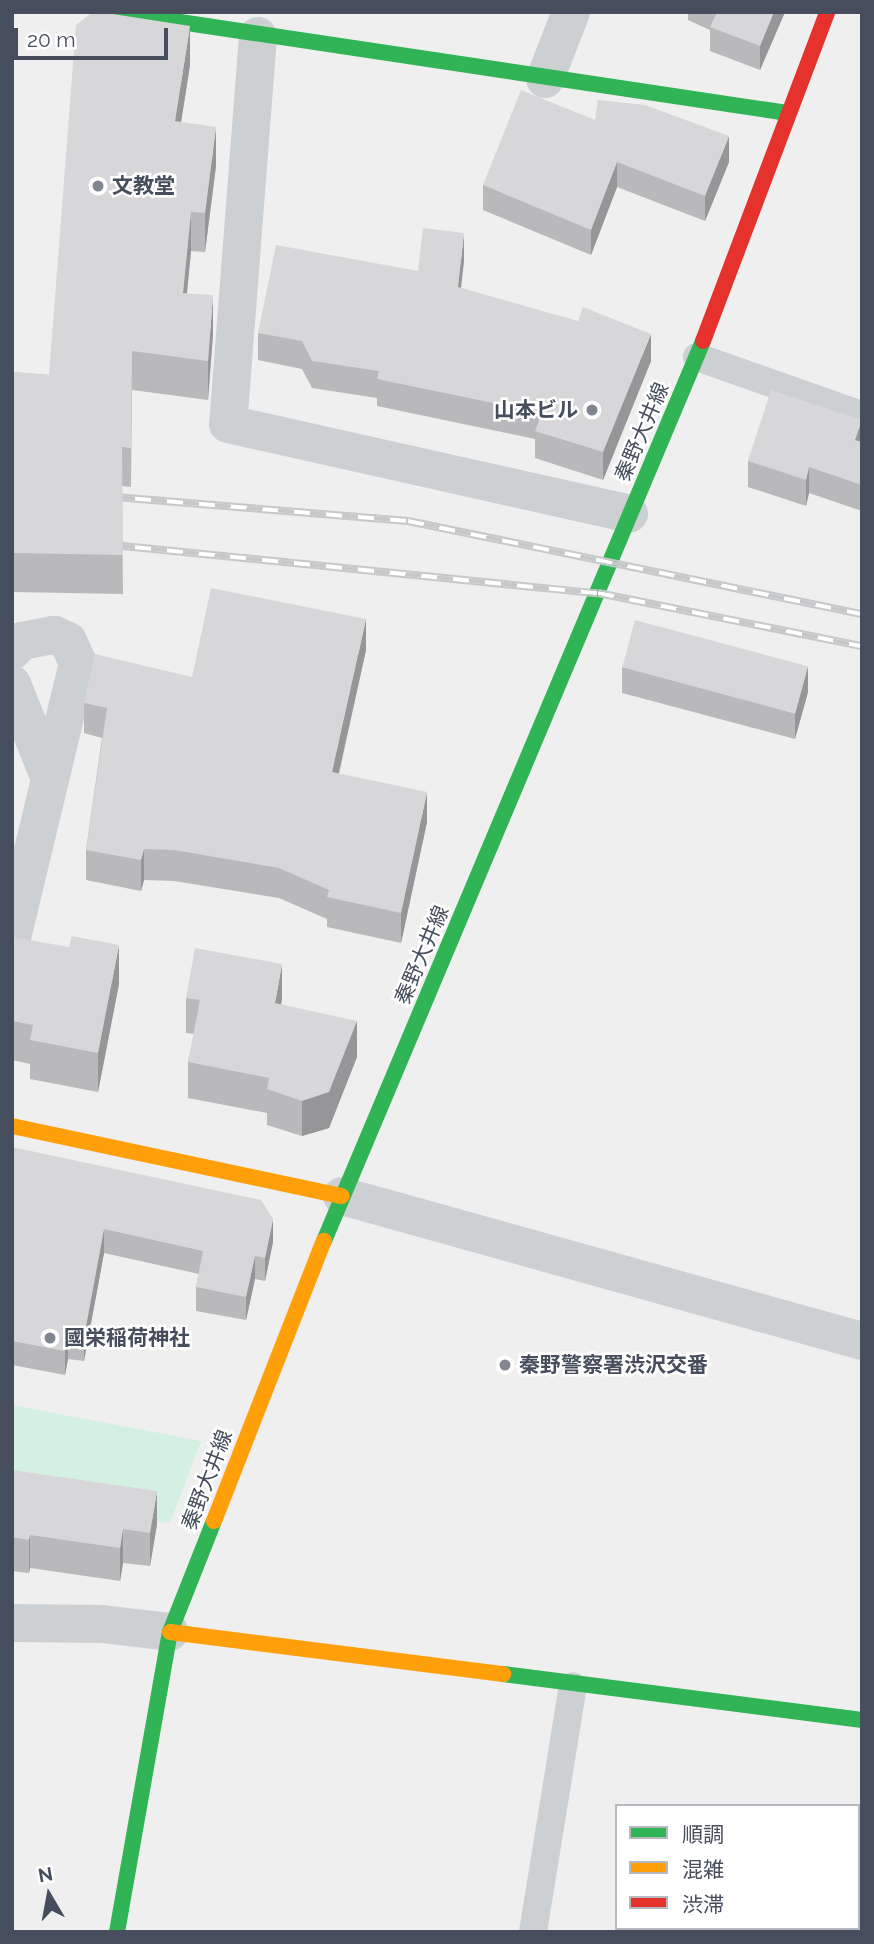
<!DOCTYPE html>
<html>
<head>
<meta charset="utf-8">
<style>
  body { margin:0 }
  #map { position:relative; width:874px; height:1944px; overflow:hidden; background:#f0efef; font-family:Raleway,"Noto Sans JP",sans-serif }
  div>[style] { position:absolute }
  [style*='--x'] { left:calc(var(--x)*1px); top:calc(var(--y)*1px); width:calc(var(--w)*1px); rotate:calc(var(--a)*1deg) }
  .green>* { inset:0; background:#d3f0e2 }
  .lane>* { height:28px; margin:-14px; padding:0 14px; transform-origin:14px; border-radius:14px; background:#cdd0d3 }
  .street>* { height:38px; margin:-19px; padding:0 19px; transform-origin:19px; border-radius:19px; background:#cdd0d3 }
  .fast>* { height:16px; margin:-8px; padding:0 8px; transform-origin:8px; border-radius:8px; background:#30b455 }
  .slow>* { height:16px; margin:-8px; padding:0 8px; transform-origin:8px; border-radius:8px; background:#ff9f0a }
  .jam>* { height:16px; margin:-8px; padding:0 8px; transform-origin:8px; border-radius:8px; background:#e5322d }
  .rail>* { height:8px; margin-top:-4px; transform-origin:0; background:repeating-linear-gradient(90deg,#fff 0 16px,#c6c8ca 0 32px); box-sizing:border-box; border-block:2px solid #c6c8ca }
  .wall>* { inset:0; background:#b9b9bb }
  .shaded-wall>* { inset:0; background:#969698 }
  .building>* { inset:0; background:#d7d7d9; transform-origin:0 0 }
  .dots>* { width:19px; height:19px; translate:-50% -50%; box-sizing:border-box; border:4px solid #fff; border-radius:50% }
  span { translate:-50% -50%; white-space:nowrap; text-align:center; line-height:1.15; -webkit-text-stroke:5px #fff; paint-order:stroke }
  .poi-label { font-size:21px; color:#464e5d; font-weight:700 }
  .left { translate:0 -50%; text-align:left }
  .right { translate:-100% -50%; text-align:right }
  .street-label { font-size:21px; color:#464e5d }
  .frame { position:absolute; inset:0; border:14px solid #464e5d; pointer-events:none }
  .legend { position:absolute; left:615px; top:1804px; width:245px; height:126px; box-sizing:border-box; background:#fff; border:2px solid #b5b8be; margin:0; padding:9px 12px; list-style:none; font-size:21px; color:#464e5d }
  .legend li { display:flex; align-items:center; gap:14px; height:35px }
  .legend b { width:35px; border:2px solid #b5b8be }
  .north { position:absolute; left:14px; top:1860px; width:70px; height:70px; -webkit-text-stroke:5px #fff; paint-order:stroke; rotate:350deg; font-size:19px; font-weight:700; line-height:28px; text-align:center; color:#464e5d }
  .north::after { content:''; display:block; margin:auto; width:24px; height:32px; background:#464e5d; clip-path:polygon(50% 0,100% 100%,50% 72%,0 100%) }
  .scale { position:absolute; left:14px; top:28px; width:154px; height:32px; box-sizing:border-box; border:4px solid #464e5d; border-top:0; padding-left:9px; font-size:21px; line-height:24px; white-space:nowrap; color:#464e5d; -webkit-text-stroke:5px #fff; paint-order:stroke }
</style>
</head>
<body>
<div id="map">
  <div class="green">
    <i style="clip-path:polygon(12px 1405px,201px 1441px,170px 1523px,12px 1501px)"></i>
  </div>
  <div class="lane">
    <i style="--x:697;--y:357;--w:175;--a:19.4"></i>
    <i style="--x:533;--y:1932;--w:249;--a:-80.8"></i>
  </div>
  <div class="street">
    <i style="--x:258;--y:36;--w:389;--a:94.4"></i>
    <i style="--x:228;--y:424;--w:411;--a:12.6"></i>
    <i style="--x:545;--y:79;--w:72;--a:-68.8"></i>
    <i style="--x:12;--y:651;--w:14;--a:-45"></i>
    <i style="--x:22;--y:641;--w:33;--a:-11"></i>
    <i style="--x:54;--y:635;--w:15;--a:23"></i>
    <i style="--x:68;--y:641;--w:24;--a:66"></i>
    <i style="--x:78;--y:663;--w:283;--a:103.5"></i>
    <i style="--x:12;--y:684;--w:97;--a:68.2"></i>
    <i style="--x:342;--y:1196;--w:540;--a:15.58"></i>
    <i style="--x:12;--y:1623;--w:90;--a:0.6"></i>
    <i style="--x:102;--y:1624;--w:68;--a:6.7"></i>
  </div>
  <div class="fast">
    <i style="--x:114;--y:12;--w:681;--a:8.53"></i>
    <i style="--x:324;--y:1241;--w:977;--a:-67.16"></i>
    <i style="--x:503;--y:1674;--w:362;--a:7.3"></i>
    <i style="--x:117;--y:1932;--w:305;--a:-80"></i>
    <i style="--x:170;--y:1632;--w:119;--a:-68.4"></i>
  </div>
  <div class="slow">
    <i style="--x:12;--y:1126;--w:337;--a:12"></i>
    <i style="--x:214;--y:1521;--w:301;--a:-68.6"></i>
    <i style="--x:170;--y:1632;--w:336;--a:7.2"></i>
  </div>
  <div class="jam">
    <i style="--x:703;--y:341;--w:352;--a:-69.3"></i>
  </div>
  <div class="rail">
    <i style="--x:103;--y:496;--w:306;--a:4.7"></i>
    <i style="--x:408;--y:521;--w:463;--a:11.6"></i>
    <i style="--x:103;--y:544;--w:497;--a:5.7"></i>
    <i style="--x:598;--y:593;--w:269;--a:11.4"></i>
  </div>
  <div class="wall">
    <i style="clip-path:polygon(688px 12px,785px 12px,760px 70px,710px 51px,710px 30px,688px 20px)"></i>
    <i style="clip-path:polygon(190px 65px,181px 122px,216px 166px,205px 252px,191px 251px,187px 293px,213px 334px,208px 400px,132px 390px,131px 487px,122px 486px,123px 594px,12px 592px,12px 372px,49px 375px)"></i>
    <i style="clip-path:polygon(595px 120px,729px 162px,705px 221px,617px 187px,591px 255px,483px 210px,483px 185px)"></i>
    <i style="clip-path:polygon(464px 261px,460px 288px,651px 361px,603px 480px,535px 458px,535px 439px,377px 406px,377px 398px,312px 388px,302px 369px,258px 360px,258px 333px,418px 271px)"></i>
    <i style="clip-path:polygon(862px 420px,862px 511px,809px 493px,806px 506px,748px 487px,748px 461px)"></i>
    <i style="clip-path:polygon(366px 650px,339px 774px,427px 822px,401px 943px,327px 927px,327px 919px,279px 898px,174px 881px,144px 880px,141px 891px,86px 880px,86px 850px,102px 738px,84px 733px,84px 703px,192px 677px)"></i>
    <i style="clip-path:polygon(622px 667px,808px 692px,795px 739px,622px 693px)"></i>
    <i style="clip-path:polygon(12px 937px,119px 984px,98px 1092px,30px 1079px,30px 1064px,12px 1060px)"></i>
    <i style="clip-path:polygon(186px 998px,282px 999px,281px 1004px,357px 1057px,329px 1128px,302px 1136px,267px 1125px,267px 1113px,188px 1098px,188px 1062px,194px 1034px,186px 1033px)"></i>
    <i style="clip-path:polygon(12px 1147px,273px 1242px,265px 1281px,255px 1279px,246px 1320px,196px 1311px,196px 1287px,199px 1274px,104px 1253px,84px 1361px,68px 1359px,65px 1375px,12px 1365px)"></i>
    <i style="clip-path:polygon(12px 1470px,157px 1524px,150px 1566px,123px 1563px,120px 1581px,30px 1568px,29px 1573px,12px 1571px)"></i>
  </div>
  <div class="shaded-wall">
    <i style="clip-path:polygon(774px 12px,785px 12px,760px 70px,760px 46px)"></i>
    <i style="clip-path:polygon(190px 26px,190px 65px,175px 161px,175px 121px)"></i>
    <i style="clip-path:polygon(216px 127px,216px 166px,205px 252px,205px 213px)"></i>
    <i style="clip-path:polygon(729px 136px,729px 162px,705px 221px,705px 196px)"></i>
    <i style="clip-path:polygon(617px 162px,617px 187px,591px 255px,591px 230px)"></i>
    <i style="clip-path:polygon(191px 212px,191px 251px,183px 332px,183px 293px)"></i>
    <i style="clip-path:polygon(464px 233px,464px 261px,458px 315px,458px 287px)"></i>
    <i style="clip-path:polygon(213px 295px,213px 334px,208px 400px,208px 361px)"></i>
    <i style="clip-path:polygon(651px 334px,651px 361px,603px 480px,603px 452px)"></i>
    <i style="clip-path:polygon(862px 420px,862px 446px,855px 440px)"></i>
    <i style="clip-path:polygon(809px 467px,809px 493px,806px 506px,806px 480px)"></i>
    <i style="clip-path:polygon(366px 619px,366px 650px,332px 803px,332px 772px)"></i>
    <i style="clip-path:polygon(808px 666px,808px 692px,795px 739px,795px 713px)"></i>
    <i style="clip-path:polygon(427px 792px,427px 822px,401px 943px,401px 913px)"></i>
    <i style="clip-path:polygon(144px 849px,144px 880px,141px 891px,141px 860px)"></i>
    <i style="clip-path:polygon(119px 945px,119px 984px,98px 1092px,98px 1053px)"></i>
    <i style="clip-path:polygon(282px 964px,282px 999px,275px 1038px,275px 1003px)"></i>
    <i style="clip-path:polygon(357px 1021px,357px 1057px,329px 1128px,302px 1136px,302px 1101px)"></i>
    <i style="clip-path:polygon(273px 1219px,273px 1242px,265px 1281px,265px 1258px)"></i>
    <i style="clip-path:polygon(104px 1229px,104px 1253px,84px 1361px,84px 1337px)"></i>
    <i style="clip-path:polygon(255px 1256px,255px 1279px,246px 1320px,246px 1297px)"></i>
    <i style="clip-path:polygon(68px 1335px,68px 1359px,65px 1375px,65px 1351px)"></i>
    <i style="clip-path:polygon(157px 1491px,157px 1524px,150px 1566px,150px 1533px)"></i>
    <i style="clip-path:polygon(123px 1529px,123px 1563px,120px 1581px,120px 1548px)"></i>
    <i style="clip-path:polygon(30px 1535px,30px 1568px,29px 1573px,29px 1540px)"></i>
  </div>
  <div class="building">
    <i style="clip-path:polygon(93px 12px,100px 12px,190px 26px,175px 121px,216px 127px,205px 213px,191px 212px,183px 293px,213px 295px,208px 361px,132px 351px,131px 448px,122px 447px,123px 555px,12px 553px,12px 372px,49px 375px,76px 25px)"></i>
    <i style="clip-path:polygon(717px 12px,774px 12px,760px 46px,710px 27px)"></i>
    <i style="clip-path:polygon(521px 90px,595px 120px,598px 100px,645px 105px,729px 136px,705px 196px,617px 162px,591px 230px,483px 185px)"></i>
    <i style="clip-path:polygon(423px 228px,464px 233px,458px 287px,578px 321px,583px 307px,651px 334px,603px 452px,535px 431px,542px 413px,377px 379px,379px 371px,312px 361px,302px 341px,258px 333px,276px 245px,418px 271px)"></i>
    <i style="clip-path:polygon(771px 390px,862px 420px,855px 440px,862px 442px,862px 485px,809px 467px,806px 480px,748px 461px)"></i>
    <i style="clip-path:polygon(211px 588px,366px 619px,332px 772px,427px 792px,401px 913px,327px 897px,329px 890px,279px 868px,174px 850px,144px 849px,141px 860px,86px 850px,107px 708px,84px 703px,95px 654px,192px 677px)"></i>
    <i style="left:635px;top:620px;width:179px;height:49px;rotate:15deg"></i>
    <i style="clip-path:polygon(72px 936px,119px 945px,98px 1053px,30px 1040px,33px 1025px,12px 1021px,12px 937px,69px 947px)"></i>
    <i style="clip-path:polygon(195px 948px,282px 964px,275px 1003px,357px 1021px,329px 1092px,302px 1101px,267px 1089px,269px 1078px,188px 1062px,200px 1000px,186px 998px)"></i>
    <i style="clip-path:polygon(12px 1147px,261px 1200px,273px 1219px,265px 1258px,255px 1256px,246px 1297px,196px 1287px,203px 1251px,104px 1229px,84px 1337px,68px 1335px,65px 1351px,12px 1341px)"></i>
    <i style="clip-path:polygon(12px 1470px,157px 1491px,150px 1533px,123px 1529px,120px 1548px,30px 1535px,29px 1540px,12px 1537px)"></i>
  </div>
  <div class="dots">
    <i style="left:98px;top:186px;background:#828690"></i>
    <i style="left:592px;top:410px;background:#828690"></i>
    <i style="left:50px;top:1338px;background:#828690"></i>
    <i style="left:505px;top:1365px;background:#828690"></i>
  </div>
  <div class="poi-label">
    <span class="left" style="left:112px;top:186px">文教堂</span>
    <span class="right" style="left:578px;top:410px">山本ビル</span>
    <span class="left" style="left:64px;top:1338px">國栄稲荷神社</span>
    <span class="left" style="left:519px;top:1365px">秦野警察署渋沢交番</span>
  </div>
  <div class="street-label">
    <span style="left:642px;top:432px;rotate:-67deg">秦野大井線</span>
    <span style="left:422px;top:955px;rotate:-67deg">秦野大井線</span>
    <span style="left:207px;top:1480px;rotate:-69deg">秦野大井線</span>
  </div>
  <div class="frame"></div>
  <ul class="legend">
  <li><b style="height:9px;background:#30b455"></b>順調</li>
  <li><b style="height:9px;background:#ff9f0a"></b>混雑</li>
  <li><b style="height:9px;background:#e5322d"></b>渋滞</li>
  </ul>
  <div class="north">N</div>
  <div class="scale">20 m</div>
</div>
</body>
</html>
